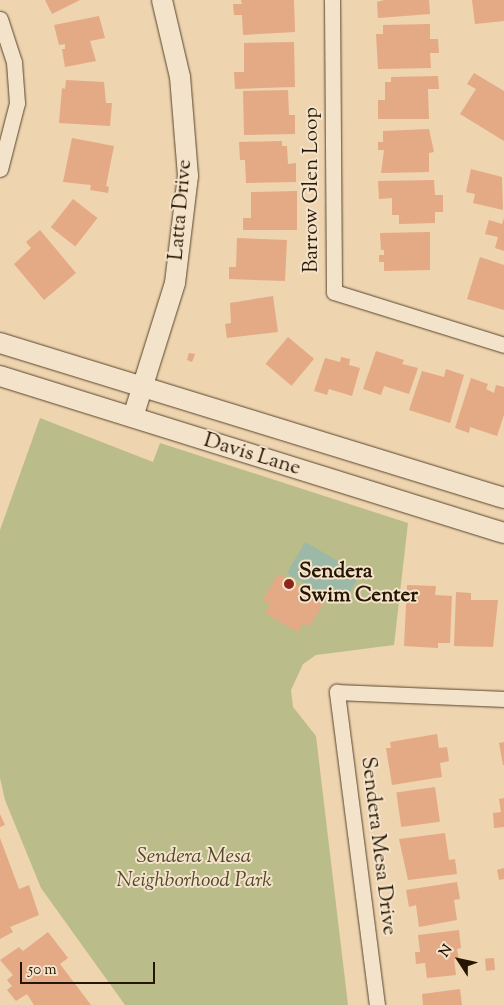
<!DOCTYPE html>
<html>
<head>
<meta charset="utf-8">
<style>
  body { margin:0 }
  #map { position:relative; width:504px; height:1005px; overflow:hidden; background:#eed4af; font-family:"Sorts Mill Goudy",serif }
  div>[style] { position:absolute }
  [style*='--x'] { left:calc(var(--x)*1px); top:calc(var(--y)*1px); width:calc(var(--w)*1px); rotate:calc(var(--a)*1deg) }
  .green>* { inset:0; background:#babc8a }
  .water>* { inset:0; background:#9bb9a6; transform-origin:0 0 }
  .building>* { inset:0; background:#e4a985; transform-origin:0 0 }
  .roads { filter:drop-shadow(0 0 1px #58452c) drop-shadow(0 0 1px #58452c) }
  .street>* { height:15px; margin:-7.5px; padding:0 7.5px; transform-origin:7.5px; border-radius:7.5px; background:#f4e3cb }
  .secondary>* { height:20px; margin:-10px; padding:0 10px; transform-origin:10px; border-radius:10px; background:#f4e3cb }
  .dots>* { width:14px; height:14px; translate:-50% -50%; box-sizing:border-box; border:2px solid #f4e3cb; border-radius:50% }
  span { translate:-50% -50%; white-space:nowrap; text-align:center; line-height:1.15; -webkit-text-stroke:4px #f4e3cb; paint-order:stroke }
  .street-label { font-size:21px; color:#261500 }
  .poi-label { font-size:21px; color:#261500; font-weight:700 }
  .left { translate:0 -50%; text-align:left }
  .park-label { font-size:21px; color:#524729; font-style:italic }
  .north { position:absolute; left:434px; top:935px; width:50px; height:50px; -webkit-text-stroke:4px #f4e3cb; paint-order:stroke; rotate:305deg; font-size:14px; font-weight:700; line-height:20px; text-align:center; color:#261500 }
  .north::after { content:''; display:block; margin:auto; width:18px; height:22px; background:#261500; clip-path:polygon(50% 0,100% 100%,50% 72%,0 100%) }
  .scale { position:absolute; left:20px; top:962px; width:135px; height:22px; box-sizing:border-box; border:2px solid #261500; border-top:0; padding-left:6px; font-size:15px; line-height:18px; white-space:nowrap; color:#261500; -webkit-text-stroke:4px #f4e3cb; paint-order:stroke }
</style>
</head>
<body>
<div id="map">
  <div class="green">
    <i style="clip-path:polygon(40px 418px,153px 462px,160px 443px,408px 523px,394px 645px,316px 655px,303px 664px,291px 690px,293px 707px,316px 736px,348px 1005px,125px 1005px,41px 888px,5px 800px,0 778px,0 530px)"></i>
  </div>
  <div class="water">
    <i style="left:305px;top:542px;width:64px;height:36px;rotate:30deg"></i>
  </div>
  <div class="building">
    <i style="clip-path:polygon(45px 0,80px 0,52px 14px)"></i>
    <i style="clip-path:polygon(241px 0,294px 0,295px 32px,243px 35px,242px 15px,234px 15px,233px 4px,242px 4px)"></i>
    <i style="clip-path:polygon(384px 0,429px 0,430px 14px,378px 18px,377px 2px)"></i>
    <i style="clip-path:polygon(472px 0,504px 0,504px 21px,475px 24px)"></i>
    <i style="clip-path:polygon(99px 16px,105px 38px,90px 41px,96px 61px,65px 67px,62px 49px,65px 49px,65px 44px,59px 45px,54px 25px)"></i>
    <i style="clip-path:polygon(430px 24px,430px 39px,438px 39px,439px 53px,430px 53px,431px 68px,378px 69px,376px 34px,383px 34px,383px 25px)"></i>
    <i style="clip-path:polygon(294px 42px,295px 87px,235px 89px,234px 72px,244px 72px,244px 43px)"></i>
    <i style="clip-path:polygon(474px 73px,504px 91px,504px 141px,460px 114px,476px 89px,467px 84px)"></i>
    <i style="clip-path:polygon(438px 76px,439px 89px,428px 89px,429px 119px,378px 119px,378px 100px,385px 100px,385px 82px,391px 82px,391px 77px)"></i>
    <i style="clip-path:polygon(66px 80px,104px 82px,106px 103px,112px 103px,110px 126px,59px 123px,62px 88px,65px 89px)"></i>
    <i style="clip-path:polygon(288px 90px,289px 115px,295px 115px,295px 134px,244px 135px,243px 91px)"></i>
    <i style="clip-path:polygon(429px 129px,434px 152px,429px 153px,429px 172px,381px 173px,384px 150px,378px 150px,378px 142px,383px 142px,383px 131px)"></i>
    <i style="clip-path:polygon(72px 138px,114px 146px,106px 186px,109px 187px,108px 193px,90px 190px,91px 185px,63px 182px)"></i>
    <i style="clip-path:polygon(282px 141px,282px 146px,287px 146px,288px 164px,296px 163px,296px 182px,246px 183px,245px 160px,240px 160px,239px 142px)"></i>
    <i style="clip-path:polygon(471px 169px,502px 177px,503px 210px,473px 203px,475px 194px,466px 192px)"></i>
    <i style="clip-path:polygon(434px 180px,435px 195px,443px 195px,443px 212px,435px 212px,435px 223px,399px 224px,399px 215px,392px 215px,392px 198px,379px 199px,378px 181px)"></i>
    <i style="clip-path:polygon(297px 191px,297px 230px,243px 230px,243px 218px,251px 218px,251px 192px)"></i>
    <i style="left:73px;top:199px;width:31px;height:36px;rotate:38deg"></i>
    <i style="clip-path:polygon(504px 218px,504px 251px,495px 248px,498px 237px,485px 234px,489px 220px,502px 224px)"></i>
    <i style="clip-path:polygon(40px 230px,76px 273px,44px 300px,14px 264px,31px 248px,26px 242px)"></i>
    <i style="clip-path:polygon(430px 232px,430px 270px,384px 271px,384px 262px,379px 262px,379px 255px,384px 255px,384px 250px,381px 250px,380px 233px)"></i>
    <i style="clip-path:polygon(237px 238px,287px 240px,285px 281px,229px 279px,229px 267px,236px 267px)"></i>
    <i style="clip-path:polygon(480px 257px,504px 265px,504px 310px,467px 299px)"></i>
    <i style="clip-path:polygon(273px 296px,278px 332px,227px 338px,225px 324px,231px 323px,230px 303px)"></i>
    <i style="left:288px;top:337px;width:34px;height:35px;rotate:40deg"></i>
    <i style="clip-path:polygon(376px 351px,404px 360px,402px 364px,418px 368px,409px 394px,384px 386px,381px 395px,363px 389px)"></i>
    <i style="clip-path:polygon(189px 353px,195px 354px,192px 362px,187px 360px)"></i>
    <i style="clip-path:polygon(341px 357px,350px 359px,349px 365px,360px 368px,352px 396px,329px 389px,327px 395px,314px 391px,325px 358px,340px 362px)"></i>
    <i style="clip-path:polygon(446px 369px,464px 375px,450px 423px,409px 410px,422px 371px,444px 377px)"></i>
    <i style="clip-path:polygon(471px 378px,488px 384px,486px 389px,494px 393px,496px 385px,504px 387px,504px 415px,497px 436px,470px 427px,469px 433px,455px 428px)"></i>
    <i style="clip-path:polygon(278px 574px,325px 601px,309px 627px,303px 623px,298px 632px,265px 613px,270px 604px,263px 600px)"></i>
    <i style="clip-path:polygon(407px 585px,436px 586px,435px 595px,452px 596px,450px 643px,438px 643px,438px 648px,404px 646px)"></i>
    <i style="clip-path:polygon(456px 592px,471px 593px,471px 600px,498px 600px,493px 647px,454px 646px)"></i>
    <i style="clip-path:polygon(437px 734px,439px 748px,447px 747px,449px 761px,440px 763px,442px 777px,392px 785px,386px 748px,391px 748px,390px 742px)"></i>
    <i style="clip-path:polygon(504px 742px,504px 765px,503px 765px,499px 743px)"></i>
    <i style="left:435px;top:787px;width:35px;height:39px;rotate:82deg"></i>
    <i style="clip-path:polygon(504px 798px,504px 827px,494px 828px,493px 813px,501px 812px,499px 799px)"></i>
    <i style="clip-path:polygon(0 814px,5px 825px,0 827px)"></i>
    <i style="clip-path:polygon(445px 833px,449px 860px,455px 859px,457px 874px,408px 880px,399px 839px)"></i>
    <i style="clip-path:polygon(0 838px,19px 889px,29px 885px,39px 915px,10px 927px,13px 932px,0 939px)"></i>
    <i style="clip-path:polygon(504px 868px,504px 879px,499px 880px,497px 870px)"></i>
    <i style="clip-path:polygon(457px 882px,460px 899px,454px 900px,457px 920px,419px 927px,416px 905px,409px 907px,406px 890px)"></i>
    <i style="clip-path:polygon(459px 930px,461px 948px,457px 949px,459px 959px,454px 959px,456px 975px,427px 978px,425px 963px,416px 964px,415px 952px,420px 952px,418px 935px)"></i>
    <i style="clip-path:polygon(48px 932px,68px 958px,60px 964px,91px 1005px,34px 1005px,27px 994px,16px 1001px,7px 990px,12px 986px,7px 980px,13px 975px,0 960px,19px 947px,23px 951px)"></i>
    <i style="left:494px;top:958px;width:12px;height:9px;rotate:85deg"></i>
    <i style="clip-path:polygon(460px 989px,462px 1005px,423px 1005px,422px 994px)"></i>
  </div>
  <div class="roads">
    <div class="street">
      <i style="--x:332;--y:0;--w:292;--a:89.6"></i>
      <i style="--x:334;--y:292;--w:178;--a:17.3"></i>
      <i style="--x:0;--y:19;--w:45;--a:72"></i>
      <i style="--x:14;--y:62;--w:41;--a:85.8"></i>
      <i style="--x:17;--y:103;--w:68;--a:104.4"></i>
      <i style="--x:377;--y:1005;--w:316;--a:-97.3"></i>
      <i style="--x:337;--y:692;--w:167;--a:2.4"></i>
    </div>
    <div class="secondary">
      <i style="--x:0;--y:343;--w:527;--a:17.09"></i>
      <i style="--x:0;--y:376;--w:528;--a:17.3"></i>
      <i style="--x:133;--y:417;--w:140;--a:-72.6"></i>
      <i style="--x:175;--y:283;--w:108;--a:-83.1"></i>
      <i style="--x:188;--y:176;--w:99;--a:-94.6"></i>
      <i style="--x:180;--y:77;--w:79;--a:-103.2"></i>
    </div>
  </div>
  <div class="dots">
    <i style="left:289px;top:584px;background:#8f2418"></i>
  </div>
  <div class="street-label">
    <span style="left:312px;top:190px;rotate:-90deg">Barrow Glen Loop</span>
    <span style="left:181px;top:210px;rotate:-85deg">Latta Drive</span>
    <span style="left:252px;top:455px;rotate:17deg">Davis Lane</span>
    <span style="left:378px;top:846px;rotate:83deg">Sendera Mesa Drive</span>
  </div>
  <div class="poi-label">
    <span class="left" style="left:299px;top:584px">Sendera<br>Swim Center</span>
  </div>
  <div class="park-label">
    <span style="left:194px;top:869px">Sendera Mesa<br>Neighborhood Park</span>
  </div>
  <div class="north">N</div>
  <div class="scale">50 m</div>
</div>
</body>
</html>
